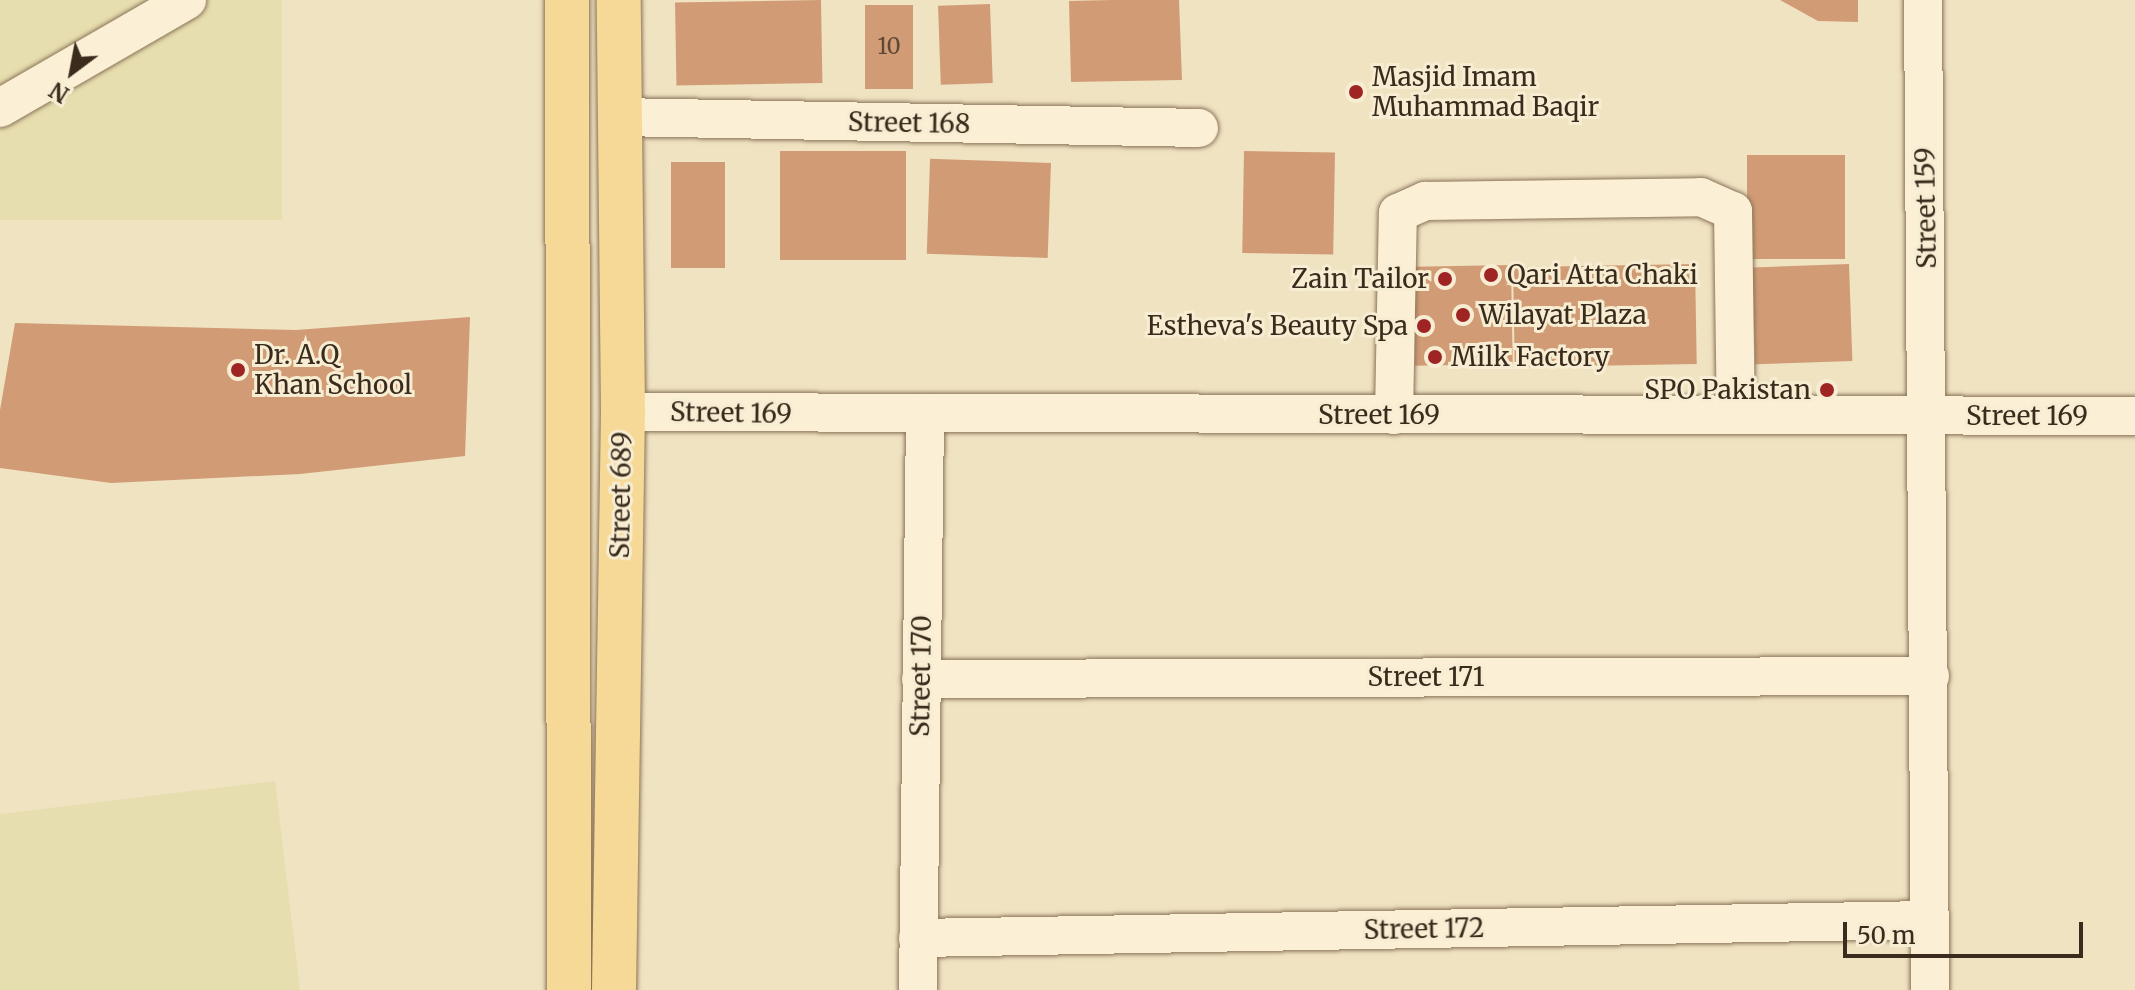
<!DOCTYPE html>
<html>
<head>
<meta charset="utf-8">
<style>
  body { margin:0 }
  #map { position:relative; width:2135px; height:990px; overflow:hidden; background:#f0e3c2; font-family:Merriweather,serif }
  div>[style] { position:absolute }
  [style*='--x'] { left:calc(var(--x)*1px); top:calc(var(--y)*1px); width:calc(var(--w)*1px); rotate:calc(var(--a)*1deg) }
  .farmland>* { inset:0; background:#e7deaf; transform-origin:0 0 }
  .building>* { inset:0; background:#d19c75; transform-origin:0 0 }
  .roads { filter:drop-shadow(0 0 2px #8b7458) drop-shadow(0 0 2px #8b7458) }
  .minor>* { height:38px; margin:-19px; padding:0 19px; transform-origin:19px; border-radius:19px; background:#fbf0d6 }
  .major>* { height:44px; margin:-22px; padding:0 22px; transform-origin:22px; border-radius:22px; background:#f6d997 }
  .dots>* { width:22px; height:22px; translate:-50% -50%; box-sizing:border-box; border:4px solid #f7edd2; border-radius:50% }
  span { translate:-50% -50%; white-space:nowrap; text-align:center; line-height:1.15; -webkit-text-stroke:6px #f7edd2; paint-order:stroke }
  .number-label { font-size:22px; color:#604733 }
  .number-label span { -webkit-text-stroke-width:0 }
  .poi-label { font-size:26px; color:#3a2b1d }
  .left { translate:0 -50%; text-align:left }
  .right { translate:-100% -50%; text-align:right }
  .street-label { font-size:26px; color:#3a2b1d }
  .north { position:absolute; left:32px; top:32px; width:80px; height:80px; -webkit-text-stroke:6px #f7edd2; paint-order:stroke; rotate:212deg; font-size:22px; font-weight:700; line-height:32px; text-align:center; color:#3a2b1d }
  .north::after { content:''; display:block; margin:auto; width:28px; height:36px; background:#3a2b1d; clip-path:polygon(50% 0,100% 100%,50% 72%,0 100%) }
  .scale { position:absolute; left:1843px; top:922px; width:240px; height:36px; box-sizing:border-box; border:4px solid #3a2b1d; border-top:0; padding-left:10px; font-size:24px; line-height:28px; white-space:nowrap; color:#3a2b1d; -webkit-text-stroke:6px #f7edd2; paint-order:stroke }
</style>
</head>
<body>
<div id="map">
  <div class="farmland">
    <i style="left:0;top:0;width:282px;height:220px"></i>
    <i style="clip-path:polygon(275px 781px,300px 990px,0 990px,0 814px)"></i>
  </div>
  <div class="building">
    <i style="left:821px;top:0;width:83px;height:146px;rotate:89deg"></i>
    <i style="clip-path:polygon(1111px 0,1179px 0,1182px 80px,1071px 82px,1069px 1px)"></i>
    <i style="clip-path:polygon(1780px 0,1858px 0,1858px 22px,1818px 21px)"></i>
    <i style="left:990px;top:4px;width:79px;height:52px;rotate:88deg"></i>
    <i style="left:865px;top:5px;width:48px;height:84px"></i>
    <i style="left:780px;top:151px;width:126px;height:109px"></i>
    <i style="left:1244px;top:151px;width:91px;height:102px;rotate:1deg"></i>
    <i style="left:1747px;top:155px;width:98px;height:104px"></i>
    <i style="left:671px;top:162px;width:54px;height:106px"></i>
    <i style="left:1051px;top:163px;width:95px;height:121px;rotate:92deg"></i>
    <i style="left:1695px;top:264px;width:100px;height:182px;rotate:89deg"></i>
    <i style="left:1849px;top:264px;width:97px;height:97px;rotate:88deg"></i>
    <i style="left:1511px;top:265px;width:99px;height:98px;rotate:89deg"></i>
    <i style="clip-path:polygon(470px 317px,465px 456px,300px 474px,111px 483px,0 468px,0 410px,15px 323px,296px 330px)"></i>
  </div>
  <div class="roads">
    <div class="minor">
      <i style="--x:1923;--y:0;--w:990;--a:89.59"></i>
      <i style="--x:0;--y:108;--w:216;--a:-30"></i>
      <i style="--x:618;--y:117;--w:581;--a:1.08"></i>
      <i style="--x:623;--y:412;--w:1512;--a:0.15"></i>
      <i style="--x:1394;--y:415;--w:202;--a:-88.9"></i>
      <i style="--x:1398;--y:213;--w:30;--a:-24"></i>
      <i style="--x:1425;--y:201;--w:276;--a:-0.8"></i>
      <i style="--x:1701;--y:197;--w:35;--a:24"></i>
      <i style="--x:1733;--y:211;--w:204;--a:89.2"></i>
      <i style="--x:921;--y:679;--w:1009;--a:-0.17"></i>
      <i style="--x:918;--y:938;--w:1012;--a:-1.02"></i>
      <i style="--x:918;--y:990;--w:575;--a:-89.3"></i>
    </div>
    <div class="major">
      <i style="--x:567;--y:0;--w:990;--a:89.88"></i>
      <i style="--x:614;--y:990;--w:578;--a:-89.11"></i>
      <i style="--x:623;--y:412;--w:412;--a:-90.6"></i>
    </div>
  </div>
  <div class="dots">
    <i style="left:1356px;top:92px;background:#9e2524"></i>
    <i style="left:1491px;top:275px;background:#9e2524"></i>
    <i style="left:1445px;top:279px;background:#9e2524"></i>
    <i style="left:1463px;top:315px;background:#9e2524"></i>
    <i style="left:1424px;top:326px;background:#9e2524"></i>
    <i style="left:1435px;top:357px;background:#9e2524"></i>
    <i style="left:238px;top:370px;background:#9e2524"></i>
    <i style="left:1827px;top:390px;background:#9e2524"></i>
  </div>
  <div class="number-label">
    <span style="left:889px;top:47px">10</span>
  </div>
  <div class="poi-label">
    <span class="left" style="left:1372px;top:92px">Masjid Imam<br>Muhammad Baqir</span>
    <span class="left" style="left:1507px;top:275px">Qari Atta Chaki</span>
    <span class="right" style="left:1429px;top:279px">Zain Tailor</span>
    <span class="left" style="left:1479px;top:315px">Wilayat Plaza</span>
    <span class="right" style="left:1408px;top:326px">Estheva's Beauty Spa</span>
    <span class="left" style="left:254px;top:370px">Dr. A.Q<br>Khan School</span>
    <span class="left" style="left:1451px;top:357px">Milk Factory</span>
    <span class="right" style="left:1811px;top:390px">SPO Pakistan</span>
  </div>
  <div class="street-label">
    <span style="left:909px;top:123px;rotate:1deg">Street 168</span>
    <span style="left:1926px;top:208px;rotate:-91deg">Street 159</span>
    <span style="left:731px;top:413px;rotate:1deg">Street 169</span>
    <span style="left:1379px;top:415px">Street 169</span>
    <span style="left:2027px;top:416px">Street 169</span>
    <span style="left:621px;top:495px;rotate:-89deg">Street 689</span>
    <span style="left:921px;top:676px;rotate:-89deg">Street 170</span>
    <span style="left:1426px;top:677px">Street 171</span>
    <span style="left:1424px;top:929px;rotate:-1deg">Street 172</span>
  </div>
  <div class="north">N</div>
  <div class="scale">50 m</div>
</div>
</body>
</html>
